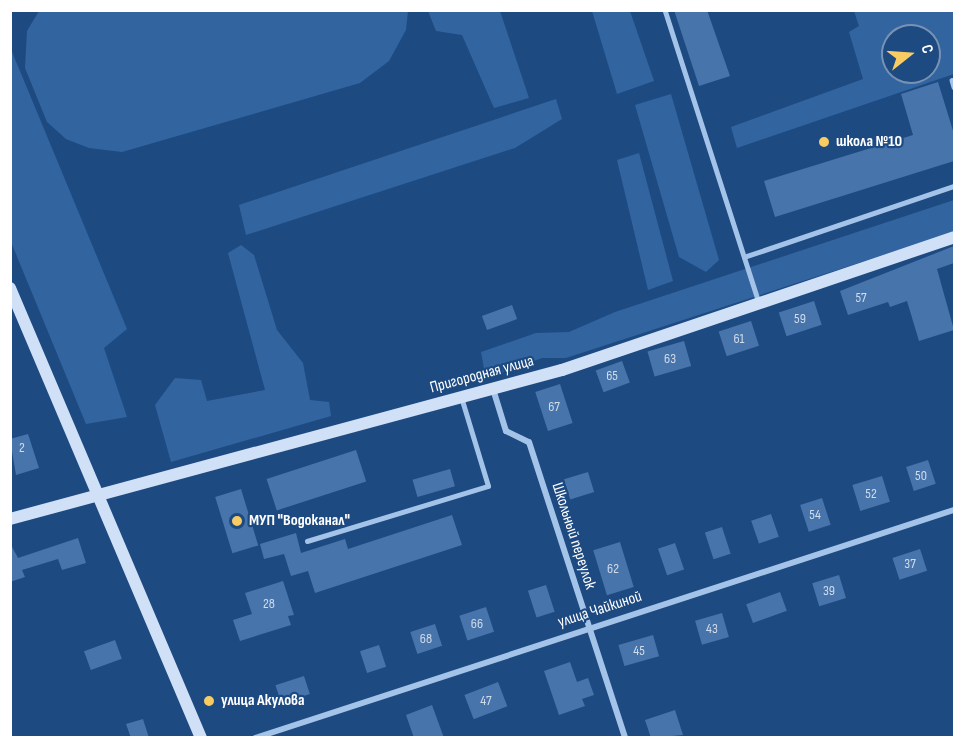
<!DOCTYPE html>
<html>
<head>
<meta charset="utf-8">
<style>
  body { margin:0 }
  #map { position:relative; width:965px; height:748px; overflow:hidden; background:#1e4a82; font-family:"Sofia Sans Condensed",sans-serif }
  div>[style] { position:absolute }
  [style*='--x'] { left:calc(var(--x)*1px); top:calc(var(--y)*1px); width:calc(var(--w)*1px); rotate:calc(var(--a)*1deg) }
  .green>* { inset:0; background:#3264a0 }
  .building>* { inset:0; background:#4774ab; transform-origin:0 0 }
  .lane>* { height:4.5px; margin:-2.25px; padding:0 2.25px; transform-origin:2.25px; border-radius:2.25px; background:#a4c3e9 }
  .street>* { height:6px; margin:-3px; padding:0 3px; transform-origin:3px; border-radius:3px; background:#a4c3e9 }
  .secondary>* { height:12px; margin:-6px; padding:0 6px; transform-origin:6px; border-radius:6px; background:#cfe0f7 }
  .dots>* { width:16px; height:16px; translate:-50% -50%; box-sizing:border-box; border:3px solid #1e4a82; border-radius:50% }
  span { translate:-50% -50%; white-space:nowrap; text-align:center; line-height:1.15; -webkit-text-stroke:4.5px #1e4a82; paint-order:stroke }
  .number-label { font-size:14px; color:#d1dcea }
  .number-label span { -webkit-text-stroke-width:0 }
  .poi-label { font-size:16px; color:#fff; font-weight:700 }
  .left { translate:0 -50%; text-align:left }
  .street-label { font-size:16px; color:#fff }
  .frame { position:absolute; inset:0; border:12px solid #fff; pointer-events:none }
  .north { position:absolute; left:881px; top:24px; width:60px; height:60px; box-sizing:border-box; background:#1e4a82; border:2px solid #7892b4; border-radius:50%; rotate:73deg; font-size:16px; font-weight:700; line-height:24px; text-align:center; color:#fff }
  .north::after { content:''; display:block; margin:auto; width:21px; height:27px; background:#f8cc63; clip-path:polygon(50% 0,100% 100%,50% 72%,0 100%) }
</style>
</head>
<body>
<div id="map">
  <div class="green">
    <i style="clip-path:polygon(39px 11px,39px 10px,408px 11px,406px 30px,389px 61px,360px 83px,122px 152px,89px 148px,66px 139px,47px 122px,25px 68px,27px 31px)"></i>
    <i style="clip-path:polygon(428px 11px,500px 11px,529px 98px,494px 108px,462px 35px,436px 31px)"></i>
    <i style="clip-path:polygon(592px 11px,630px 11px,654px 81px,617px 94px)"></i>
    <i style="clip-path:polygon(evenodd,854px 11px,954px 11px,954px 74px,737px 148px,731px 127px,863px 79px,849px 32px,859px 26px,854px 11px,893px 36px,929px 36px,929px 72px,893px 72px,893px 36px)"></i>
    <i style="clip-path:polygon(10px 47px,127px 329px,104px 348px,127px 417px,86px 424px,11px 242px)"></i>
    <i style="clip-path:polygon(671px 94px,719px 260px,706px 272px,679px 257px,635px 105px)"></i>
    <i style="clip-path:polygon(556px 99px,562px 119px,515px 148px,246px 235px,239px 205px)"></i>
    <i style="clip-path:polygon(639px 153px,673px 281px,648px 290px,617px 160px)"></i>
    <i style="clip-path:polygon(954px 200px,954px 232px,566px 358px,542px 358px,488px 378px,485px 374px,481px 352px,536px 333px,569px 332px,615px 312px)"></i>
    <i style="clip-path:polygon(241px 245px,254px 255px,277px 330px,303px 363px,310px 400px,329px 402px,331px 416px,171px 462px,155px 405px,175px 378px,201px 380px,207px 401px,265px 390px,228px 253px)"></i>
  </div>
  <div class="building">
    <i style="clip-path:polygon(674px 10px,707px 10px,730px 76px,699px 86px)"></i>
    <i style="clip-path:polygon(938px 82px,954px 134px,954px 161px,775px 217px,764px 181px,913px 135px,901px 94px)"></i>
    <i style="clip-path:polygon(954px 246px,954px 263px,937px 269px,954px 330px,919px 341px,907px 301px,890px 307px,888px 302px,848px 315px,840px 291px)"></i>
    <i style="left:814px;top:301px;width:25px;height:37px;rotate:72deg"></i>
    <i style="left:512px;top:305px;width:15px;height:32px;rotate:70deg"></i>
    <i style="left:751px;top:321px;width:26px;height:34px;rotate:72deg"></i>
    <i style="left:684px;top:341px;width:26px;height:38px;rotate:74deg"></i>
    <i style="left:622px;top:361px;width:23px;height:28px;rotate:70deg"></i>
    <i style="left:560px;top:384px;width:41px;height:26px;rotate:72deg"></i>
    <i style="clip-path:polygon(28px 434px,39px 468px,16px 475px,10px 439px)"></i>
    <i style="left:356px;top:450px;width:33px;height:94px;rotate:72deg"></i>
    <i style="left:928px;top:460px;width:25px;height:23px;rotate:72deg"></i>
    <i style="left:450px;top:469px;width:18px;height:39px;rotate:74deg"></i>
    <i style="left:588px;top:472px;width:21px;height:25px;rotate:73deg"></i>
    <i style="left:882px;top:476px;width:27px;height:31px;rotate:73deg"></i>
    <i style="left:241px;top:489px;width:59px;height:27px;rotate:73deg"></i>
    <i style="left:822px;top:498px;width:28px;height:23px;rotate:72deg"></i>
    <i style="left:771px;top:514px;width:24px;height:21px;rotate:71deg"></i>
    <i style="clip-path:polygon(452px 515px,462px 545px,315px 593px,308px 571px,291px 576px,284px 554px,264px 559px,260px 544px,296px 533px,301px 553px,345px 539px,348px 549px)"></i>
    <i style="left:722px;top:527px;width:28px;height:18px;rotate:72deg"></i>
    <i style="clip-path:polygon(78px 538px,86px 563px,62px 570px,58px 559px,22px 570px,25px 577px,10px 582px,10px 543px,18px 558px)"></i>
    <i style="left:620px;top:542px;width:47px;height:28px;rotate:73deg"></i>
    <i style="left:675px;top:543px;width:28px;height:18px;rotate:71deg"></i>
    <i style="left:920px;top:549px;width:23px;height:29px;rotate:72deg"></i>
    <i style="left:839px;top:575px;width:24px;height:28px;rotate:73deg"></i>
    <i style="clip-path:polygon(283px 581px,294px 615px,288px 616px,291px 625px,240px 641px,233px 620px,252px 614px,245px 593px)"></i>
    <i style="left:546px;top:585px;width:28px;height:19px;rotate:72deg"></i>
    <i style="left:780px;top:592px;width:20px;height:36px;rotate:70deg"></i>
    <i style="left:486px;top:607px;width:26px;height:28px;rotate:72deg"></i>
    <i style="left:722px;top:613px;width:25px;height:28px;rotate:74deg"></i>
    <i style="left:435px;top:624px;width:23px;height:26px;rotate:72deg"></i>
    <i style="left:653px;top:635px;width:22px;height:36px;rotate:74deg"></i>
    <i style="left:115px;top:640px;width:20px;height:33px;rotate:70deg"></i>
    <i style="left:379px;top:645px;width:23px;height:20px;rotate:72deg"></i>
    <i style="clip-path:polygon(570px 662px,577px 682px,588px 678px,594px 695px,582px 699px,585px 706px,559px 715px,544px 671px)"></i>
    <i style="left:304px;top:676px;width:19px;height:30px;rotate:72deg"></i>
    <i style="left:498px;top:682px;width:26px;height:36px;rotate:69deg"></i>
    <i style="clip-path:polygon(432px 705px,444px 738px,414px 738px,406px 715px)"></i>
    <i style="clip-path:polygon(675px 710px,683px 735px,651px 738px,645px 720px)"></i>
    <i style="clip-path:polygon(143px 719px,149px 738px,131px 738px,126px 724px)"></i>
  </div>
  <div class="lane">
    <i style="--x:665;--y:10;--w:307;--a:72.2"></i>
    <i style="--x:952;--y:80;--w:7;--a:74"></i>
    <i style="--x:744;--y:257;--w:222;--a:-18.7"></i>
    <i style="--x:307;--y:541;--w:189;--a:-16.9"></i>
    <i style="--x:488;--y:486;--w:93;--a:-106.9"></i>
  </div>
  <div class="street">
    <i style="--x:493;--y:389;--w:44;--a:72.8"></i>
    <i style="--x:506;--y:431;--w:25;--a:26"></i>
    <i style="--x:529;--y:442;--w:311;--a:72"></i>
    <i style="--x:255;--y:738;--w:735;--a:-18.07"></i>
  </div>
  <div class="secondary">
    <i style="--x:10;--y:288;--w:489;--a:67"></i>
    <i style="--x:10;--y:519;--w:572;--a:-15.11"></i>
    <i style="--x:562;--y:370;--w:414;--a:-18.7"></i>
  </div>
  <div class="dots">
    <i style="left:824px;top:142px;background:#f8cc63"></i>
    <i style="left:237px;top:521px;background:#f8cc63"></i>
    <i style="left:209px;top:701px;background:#f8cc63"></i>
  </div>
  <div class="number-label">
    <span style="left:861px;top:298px">57</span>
    <span style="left:800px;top:319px">59</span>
    <span style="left:739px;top:339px">61</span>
    <span style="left:670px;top:359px">63</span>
    <span style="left:612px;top:376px">65</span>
    <span style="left:554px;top:407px">67</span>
    <span style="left:22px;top:448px">2</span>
    <span style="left:921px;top:476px">50</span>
    <span style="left:871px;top:494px">52</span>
    <span style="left:815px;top:515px">54</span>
    <span style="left:910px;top:564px">37</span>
    <span style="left:613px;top:569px">62</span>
    <span style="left:829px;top:591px">39</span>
    <span style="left:269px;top:604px">28</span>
    <span style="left:477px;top:624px">66</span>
    <span style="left:712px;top:629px">43</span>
    <span style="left:426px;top:639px">68</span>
    <span style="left:639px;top:651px">45</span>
    <span style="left:486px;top:701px">47</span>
  </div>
  <div class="poi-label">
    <span class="left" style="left:836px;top:142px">школа №10</span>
    <span class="left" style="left:249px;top:521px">МУП "Водоканал"</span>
    <span class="left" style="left:221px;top:701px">улица Акулова</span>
  </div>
  <div class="street-label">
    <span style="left:482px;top:375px;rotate:-15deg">Пригородная улица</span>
    <span style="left:573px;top:536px;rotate:72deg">Школьный переулок</span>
    <span style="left:600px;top:610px;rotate:-18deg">улица Чайкиной</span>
  </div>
  <div class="frame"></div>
  <div class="north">С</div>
</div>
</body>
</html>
